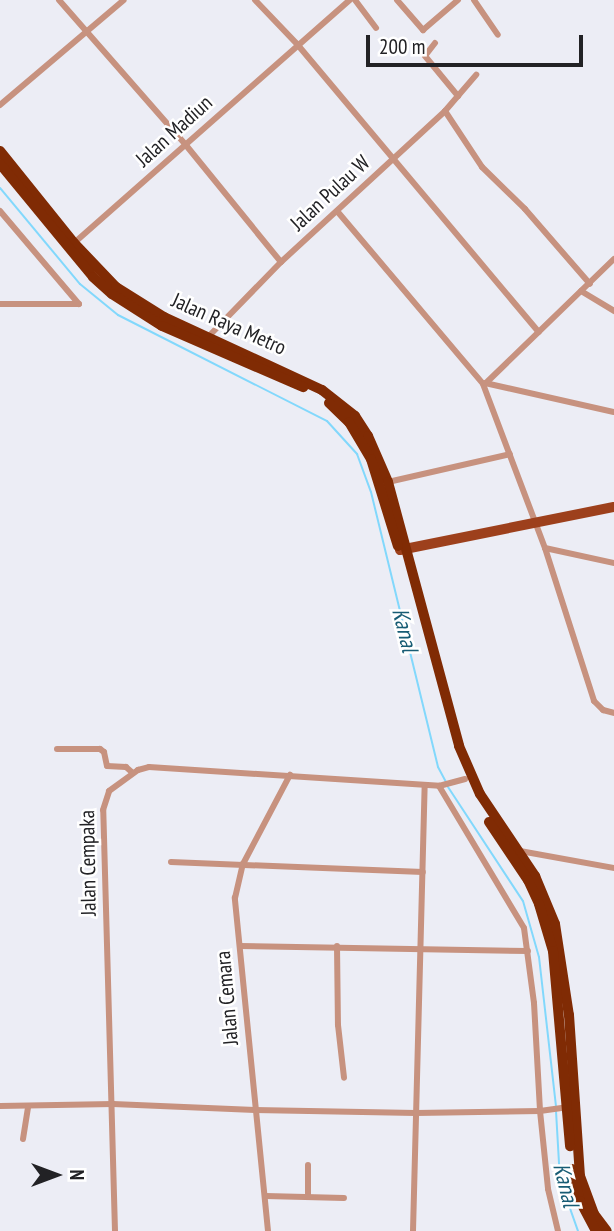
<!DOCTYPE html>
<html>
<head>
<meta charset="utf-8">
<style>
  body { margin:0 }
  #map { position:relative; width:614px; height:1231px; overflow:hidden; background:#ecedf5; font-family:"PT Sans Narrow",sans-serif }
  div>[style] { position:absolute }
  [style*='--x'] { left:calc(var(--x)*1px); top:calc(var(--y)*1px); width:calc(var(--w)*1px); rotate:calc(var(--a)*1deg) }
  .stream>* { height:2px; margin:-1px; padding:0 1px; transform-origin:1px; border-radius:1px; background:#82d8fc }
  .street>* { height:6px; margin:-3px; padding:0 3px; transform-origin:3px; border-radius:3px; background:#c7927f }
  .primary>* { height:10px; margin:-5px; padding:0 5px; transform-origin:5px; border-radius:5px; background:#9d401c }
  .highway>* { height:10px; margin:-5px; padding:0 5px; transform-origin:5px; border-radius:5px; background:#802b04 }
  span { translate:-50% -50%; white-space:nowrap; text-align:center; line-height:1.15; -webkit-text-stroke:5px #fff; paint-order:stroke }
  .street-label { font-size:21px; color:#222225 }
  .water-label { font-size:23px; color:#175c74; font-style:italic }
  .north { position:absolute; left:21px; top:1140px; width:70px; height:70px; -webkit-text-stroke:5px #fff; paint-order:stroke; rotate:90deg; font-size:19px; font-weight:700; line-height:28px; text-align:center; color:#222225 }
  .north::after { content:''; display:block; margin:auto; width:24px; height:32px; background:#222225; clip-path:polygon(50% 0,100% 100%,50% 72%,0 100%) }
  .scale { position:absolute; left:366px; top:35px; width:217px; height:32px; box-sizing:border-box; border:4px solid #222225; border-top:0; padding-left:9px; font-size:21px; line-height:24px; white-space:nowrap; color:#222225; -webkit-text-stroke:5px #fff; paint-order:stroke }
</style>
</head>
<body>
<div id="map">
  <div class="stream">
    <i style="--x:0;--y:188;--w:125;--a:50.2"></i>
    <i style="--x:80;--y:284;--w:49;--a:39.2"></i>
    <i style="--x:118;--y:315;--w:234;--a:26.9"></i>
    <i style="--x:327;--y:421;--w:45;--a:47.7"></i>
    <i style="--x:357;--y:454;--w:40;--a:69.8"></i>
    <i style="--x:371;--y:492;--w:283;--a:76.3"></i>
    <i style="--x:438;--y:767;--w:17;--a:62"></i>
    <i style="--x:448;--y:787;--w:136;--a:56.7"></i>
    <i style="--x:523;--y:901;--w:58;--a:74.1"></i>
    <i style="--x:539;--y:957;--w:150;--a:83.5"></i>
    <i style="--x:556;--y:1111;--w:69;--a:86.7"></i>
    <i style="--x:560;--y:1180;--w:54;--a:70.6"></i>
  </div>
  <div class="street">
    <i style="--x:59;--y:0;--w:191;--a:48.8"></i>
    <i style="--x:185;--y:144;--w:152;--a:50.9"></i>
    <i style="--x:255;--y:0;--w:61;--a:46.3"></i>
    <i style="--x:297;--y:44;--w:376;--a:50"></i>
    <i style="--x:355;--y:0;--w:35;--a:53"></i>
    <i style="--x:397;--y:0;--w:40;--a:49"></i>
    <i style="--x:423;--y:30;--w:46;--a:-40.6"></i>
    <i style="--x:474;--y:0;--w:42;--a:55.6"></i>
    <i style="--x:435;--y:43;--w:16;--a:128"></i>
    <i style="--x:425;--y:56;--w:52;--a:50.5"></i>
    <i style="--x:0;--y:105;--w:162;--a:-40.3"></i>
    <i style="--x:445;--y:111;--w:67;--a:56.5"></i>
    <i style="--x:482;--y:167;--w:60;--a:44.3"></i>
    <i style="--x:525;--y:209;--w:99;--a:49.1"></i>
    <i style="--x:0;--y:211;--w:122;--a:49.7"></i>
    <i style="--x:337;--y:211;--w:226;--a:49.8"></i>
    <i style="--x:483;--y:384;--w:175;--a:69.3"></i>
    <i style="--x:545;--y:548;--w:161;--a:72.2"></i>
    <i style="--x:594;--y:701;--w:13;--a:45"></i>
    <i style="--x:603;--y:710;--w:11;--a:15"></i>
    <i style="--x:74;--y:243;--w:368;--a:-41.4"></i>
    <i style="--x:581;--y:291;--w:39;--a:31"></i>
    <i style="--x:0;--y:304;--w:79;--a:0"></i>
    <i style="--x:208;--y:337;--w:105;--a:-45.8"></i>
    <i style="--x:281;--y:262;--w:223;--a:-42.6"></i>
    <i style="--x:445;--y:111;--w:48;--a:-49.3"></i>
    <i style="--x:487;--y:382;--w:177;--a:-44.1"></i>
    <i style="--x:485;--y:383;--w:132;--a:12.7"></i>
    <i style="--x:388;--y:482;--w:125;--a:-12.9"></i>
    <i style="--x:545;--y:548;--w:71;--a:12.3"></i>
    <i style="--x:57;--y:749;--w:43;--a:0"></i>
    <i style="--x:100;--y:749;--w:5;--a:37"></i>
    <i style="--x:104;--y:752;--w:14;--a:78"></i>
    <i style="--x:107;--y:766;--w:19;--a:3"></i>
    <i style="--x:126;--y:767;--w:9;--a:41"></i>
    <i style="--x:439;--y:786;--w:165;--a:59.1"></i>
    <i style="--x:524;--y:928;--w:76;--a:82.4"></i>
    <i style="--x:534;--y:1003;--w:108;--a:86.8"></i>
    <i style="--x:540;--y:1111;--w:78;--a:84.1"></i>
    <i style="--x:548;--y:1189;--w:43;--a:76.6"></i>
    <i style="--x:520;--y:851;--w:96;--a:10.3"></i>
    <i style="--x:171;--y:862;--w:252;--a:2.3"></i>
    <i style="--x:240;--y:946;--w:288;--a:1"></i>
    <i style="--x:337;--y:946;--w:79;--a:89.3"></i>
    <i style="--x:338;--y:1025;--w:53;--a:83.5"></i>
    <i style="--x:0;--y:1106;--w:113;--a:-1"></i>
    <i style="--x:113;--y:1104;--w:142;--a:2.4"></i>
    <i style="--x:255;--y:1110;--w:161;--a:1.1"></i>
    <i style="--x:416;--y:1113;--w:124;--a:-0.9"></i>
    <i style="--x:540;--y:1111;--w:27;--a:-8"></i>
    <i style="--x:23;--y:1139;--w:33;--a:-81"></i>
    <i style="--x:266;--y:1196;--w:78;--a:1.5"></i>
    <i style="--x:308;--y:1197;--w:32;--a:-90"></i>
    <i style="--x:115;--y:1231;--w:421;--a:-91.6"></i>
    <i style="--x:103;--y:810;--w:20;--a:-72"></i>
    <i style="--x:109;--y:791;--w:36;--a:-36"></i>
    <i style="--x:138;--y:770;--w:11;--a:-15"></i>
    <i style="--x:149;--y:767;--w:291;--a:3.7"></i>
    <i style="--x:439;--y:786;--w:27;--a:-15"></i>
    <i style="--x:268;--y:1231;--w:335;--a:-95.7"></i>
    <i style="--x:235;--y:898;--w:35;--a:-77"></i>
    <i style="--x:243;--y:864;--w:101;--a:-62.2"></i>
    <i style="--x:413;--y:1231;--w:446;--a:-88.5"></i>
  </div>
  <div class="primary">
    <i style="--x:400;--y:550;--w:218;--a:-11.4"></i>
  </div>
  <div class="highway">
    <i style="--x:0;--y:151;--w:118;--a:51.2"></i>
    <i style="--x:74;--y:243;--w:61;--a:46.3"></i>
    <i style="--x:116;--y:287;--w:57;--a:32"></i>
    <i style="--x:164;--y:317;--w:174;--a:24.8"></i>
    <i style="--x:322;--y:390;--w:42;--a:38.2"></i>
    <i style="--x:355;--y:416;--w:24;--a:57"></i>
    <i style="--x:368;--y:436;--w:50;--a:66.5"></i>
    <i style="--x:388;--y:482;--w:273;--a:74.9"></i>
    <i style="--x:459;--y:746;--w:52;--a:66.4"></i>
    <i style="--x:480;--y:794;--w:99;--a:56.1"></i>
    <i style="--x:535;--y:876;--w:52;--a:67.4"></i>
    <i style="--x:555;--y:924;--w:92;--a:81.3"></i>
    <i style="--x:569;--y:1015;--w:161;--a:86.1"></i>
    <i style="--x:580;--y:1176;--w:40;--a:69.8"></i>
    <i style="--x:594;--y:1214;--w:21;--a:53"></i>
    <i style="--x:0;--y:164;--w:146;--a:50.5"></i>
    <i style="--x:93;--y:277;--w:25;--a:42"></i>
    <i style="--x:112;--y:294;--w:59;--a:32.6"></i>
    <i style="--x:162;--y:326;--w:154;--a:23.4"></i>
    <i style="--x:329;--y:403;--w:28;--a:44"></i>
    <i style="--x:349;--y:422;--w:43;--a:59.3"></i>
    <i style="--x:371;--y:459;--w:91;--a:72.8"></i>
    <i style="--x:489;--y:822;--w:70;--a:56.1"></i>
    <i style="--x:528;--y:880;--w:26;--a:65"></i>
    <i style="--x:539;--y:904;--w:49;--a:73.4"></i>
    <i style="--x:553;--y:951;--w:196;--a:85"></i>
    <i style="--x:572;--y:1169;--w:33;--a:76"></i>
    <i style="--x:580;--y:1201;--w:34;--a:62"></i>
  </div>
  <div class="street-label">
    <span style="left:174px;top:131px;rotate:-42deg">Jalan Madiun</span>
    <span style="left:330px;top:193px;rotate:-43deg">Jalan Pulau W</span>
    <span style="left:229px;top:324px;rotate:24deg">Jalan Raya Metro</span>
    <span style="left:88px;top:863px;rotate:-91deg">Jalan Cempaka</span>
    <span style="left:227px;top:998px;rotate:-95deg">Jalan Cemara</span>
  </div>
  <div class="water-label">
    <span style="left:405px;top:630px;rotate:76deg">Kanal</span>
    <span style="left:566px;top:1185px;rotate:76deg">Kanal</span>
  </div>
  <div class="north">N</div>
  <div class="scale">200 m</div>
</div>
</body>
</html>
